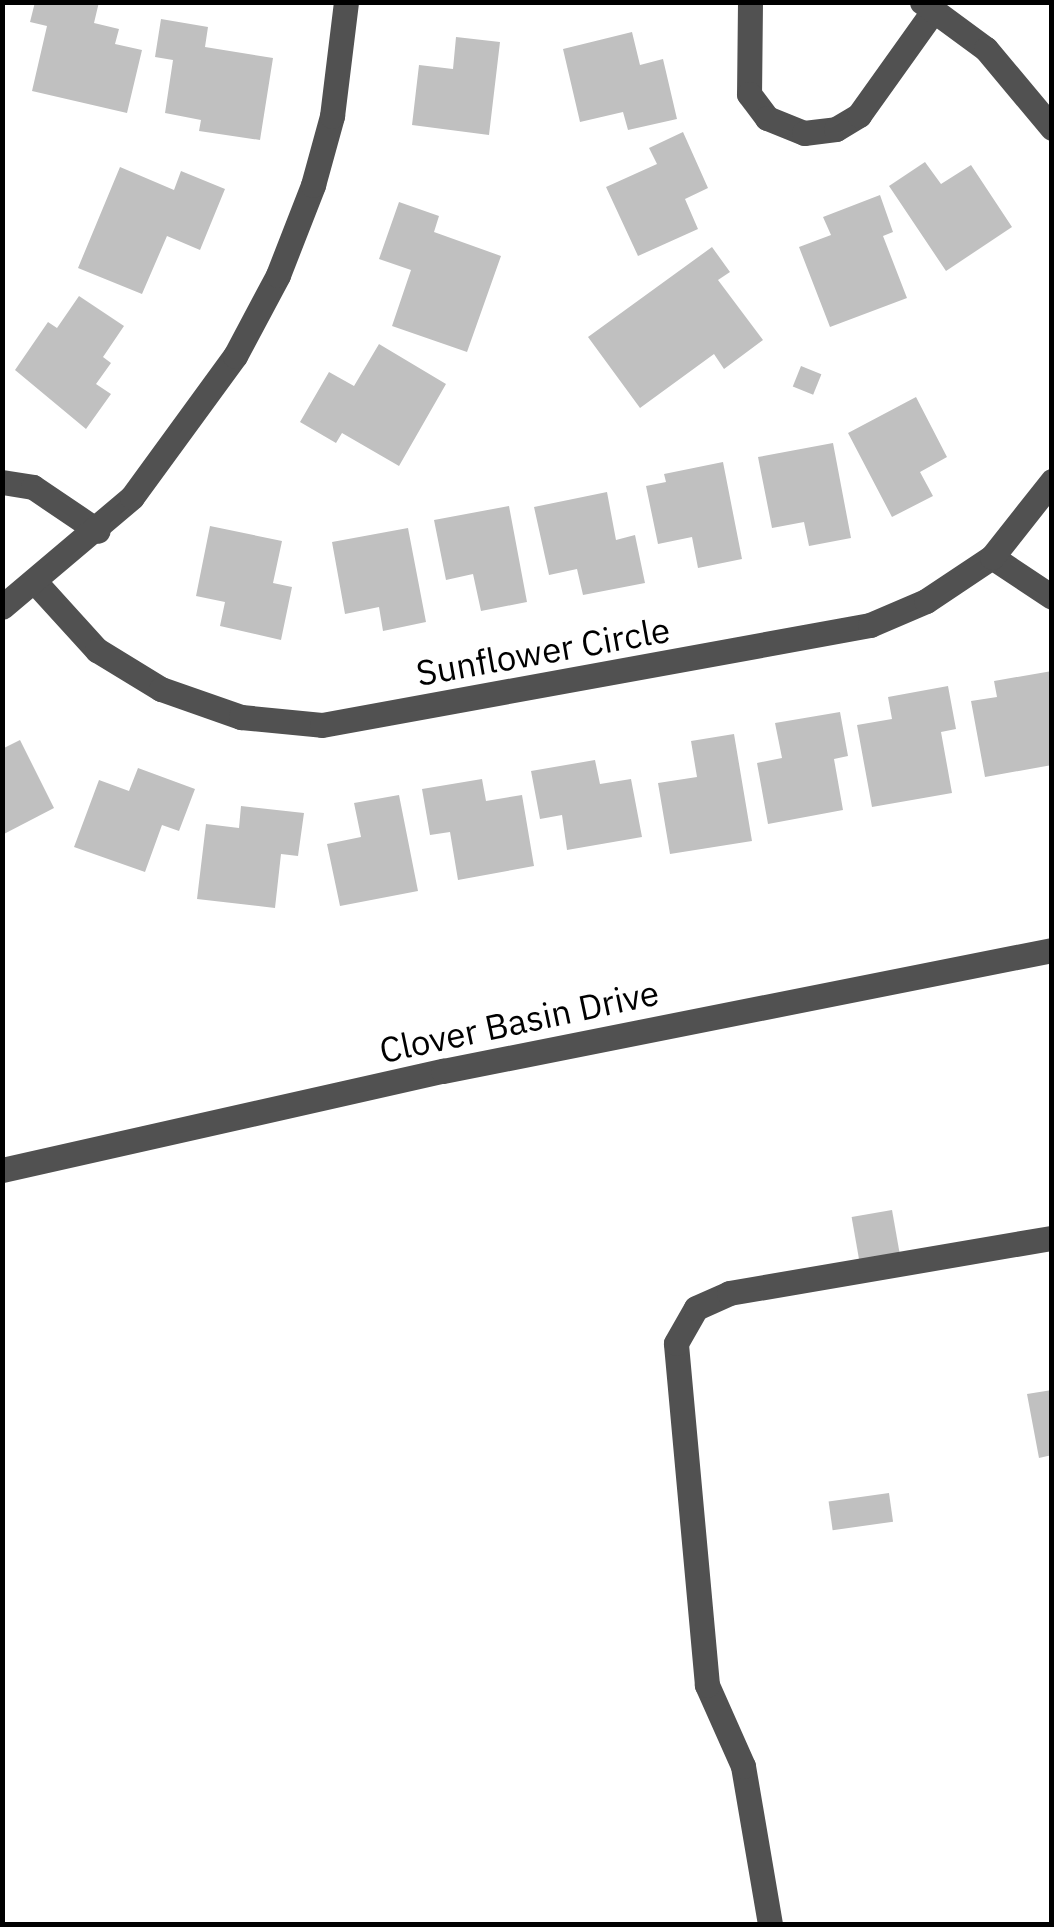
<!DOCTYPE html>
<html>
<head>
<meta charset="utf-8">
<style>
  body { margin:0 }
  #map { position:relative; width:1054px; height:1927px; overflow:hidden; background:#fff; font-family:"IBM Plex Sans",sans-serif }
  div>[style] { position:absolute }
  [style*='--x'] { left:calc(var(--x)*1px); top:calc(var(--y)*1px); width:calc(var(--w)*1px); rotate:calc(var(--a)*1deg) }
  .building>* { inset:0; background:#c0c0c0; transform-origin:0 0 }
  .minor>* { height:25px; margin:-12.5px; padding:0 12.5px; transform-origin:12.5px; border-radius:12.5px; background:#515151 }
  span { translate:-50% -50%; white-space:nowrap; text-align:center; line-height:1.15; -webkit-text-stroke:8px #fff; paint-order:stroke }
  .street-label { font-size:35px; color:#000 }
  .frame { position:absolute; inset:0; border:5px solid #000; pointer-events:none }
</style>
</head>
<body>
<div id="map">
  <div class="building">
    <i style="clip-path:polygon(35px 2px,99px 2px,94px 23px,119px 29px,115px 44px,142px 50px,127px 113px,32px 91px,47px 26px,30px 22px)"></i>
    <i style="clip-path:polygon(161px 19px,208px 27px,205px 47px,273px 58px,260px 140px,199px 131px,201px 120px,165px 113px,173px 60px,155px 57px)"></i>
    <i style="clip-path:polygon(632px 32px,640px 65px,663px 59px,677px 119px,628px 130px,623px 112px,580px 122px,563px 49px)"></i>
    <i style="clip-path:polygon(456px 37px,500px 42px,489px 135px,412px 125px,419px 65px,453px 69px)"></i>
    <i style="clip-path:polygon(683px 132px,708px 188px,685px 199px,698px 229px,638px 256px,606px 187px,657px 164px,649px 148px)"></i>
    <i style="clip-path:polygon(925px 162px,941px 184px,971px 165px,1012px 227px,946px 271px,889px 186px)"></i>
    <i style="clip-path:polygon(120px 167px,174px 190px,181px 171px,225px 189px,200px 250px,167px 236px,142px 294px,78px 268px)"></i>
    <i style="clip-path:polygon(880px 195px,893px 232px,883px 236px,907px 298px,830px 327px,799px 247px,831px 235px,823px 217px)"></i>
    <i style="clip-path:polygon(399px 202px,439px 216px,434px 232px,501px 256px,467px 352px,392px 326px,411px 270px,379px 259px)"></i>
    <i style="clip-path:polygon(712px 247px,730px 272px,718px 280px,763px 340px,724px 369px,714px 354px,640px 408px,588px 337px)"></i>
    <i style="clip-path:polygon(79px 296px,124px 326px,103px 357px,111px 363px,96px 384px,111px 394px,86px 429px,15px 370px,48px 322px,57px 328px)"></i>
    <i style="clip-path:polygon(379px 344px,446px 384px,399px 466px,342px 433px,336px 443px,300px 422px,329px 372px,354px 386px)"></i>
    <i style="left:801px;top:366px;width:22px;height:22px;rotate:22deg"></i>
    <i style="clip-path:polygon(916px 397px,947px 457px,920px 472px,933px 496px,892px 517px,848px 433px)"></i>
    <i style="clip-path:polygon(833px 443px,851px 538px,809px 546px,804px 522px,772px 528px,758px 457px)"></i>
    <i style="clip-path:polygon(723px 462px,742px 559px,698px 568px,692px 537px,658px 544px,646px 486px,666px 482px,664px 474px)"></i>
    <i style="clip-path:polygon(607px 492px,616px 540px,635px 535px,645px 583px,583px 595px,577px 569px,549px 575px,534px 507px)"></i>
    <i style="clip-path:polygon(509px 506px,527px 602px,481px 611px,473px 574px,446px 580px,434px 520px)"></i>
    <i style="clip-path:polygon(210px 526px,282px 541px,273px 583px,292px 587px,281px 640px,220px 626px,225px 602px,196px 596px)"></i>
    <i style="clip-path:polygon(408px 528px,426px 622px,383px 631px,379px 607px,345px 614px,332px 542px)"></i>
    <i style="clip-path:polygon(1052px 671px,1052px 765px,985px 777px,971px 701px,997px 697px,994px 681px)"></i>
    <i style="clip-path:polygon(948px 686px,956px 729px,941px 732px,952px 793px,872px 807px,857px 725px,892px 719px,888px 697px)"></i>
    <i style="clip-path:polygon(840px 712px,848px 756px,834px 759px,843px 810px,768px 824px,757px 763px,782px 758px,775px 723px)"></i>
    <i style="clip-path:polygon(734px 734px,752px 841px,670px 854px,658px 783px,697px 777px,691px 741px)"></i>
    <i style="clip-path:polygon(20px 740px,54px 808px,2px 835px,2px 749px)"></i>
    <i style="clip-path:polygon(595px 760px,600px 784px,631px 779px,642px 837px,567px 850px,562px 815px,540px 819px,531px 771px)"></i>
    <i style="clip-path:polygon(138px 768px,195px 789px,179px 831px,162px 825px,145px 872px,74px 847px,99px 780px,129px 791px)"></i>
    <i style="clip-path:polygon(482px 779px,486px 801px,522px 795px,534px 866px,458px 880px,450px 832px,430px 835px,422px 789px)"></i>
    <i style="clip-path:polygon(399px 795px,418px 891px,340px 906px,327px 844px,361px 837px,354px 803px)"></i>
    <i style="clip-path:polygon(241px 806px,304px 813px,298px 856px,281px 854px,275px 908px,197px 899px,206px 824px,239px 828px)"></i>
    <i style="left:892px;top:1210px;width:47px;height:41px;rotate:80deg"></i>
    <i style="clip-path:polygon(1052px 1390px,1052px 1455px,1039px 1458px,1027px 1394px)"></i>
    <i style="left:889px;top:1493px;width:29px;height:61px;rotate:82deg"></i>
  </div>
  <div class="minor">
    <i style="--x:750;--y:2;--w:92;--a:90.6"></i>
    <i style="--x:749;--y:94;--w:30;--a:53"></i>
    <i style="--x:767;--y:118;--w:40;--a:22"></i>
    <i style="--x:804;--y:133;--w:32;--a:-7"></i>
    <i style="--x:836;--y:129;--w:27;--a:-31"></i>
    <i style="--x:859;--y:115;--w:129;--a:-54.5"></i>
    <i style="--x:922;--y:2;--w:79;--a:36.3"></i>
    <i style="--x:986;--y:49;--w:103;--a:50.1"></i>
    <i style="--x:2;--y:482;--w:31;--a:9"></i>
    <i style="--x:33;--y:487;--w:78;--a:34.1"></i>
    <i style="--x:992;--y:557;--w:72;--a:33.7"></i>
    <i style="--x:36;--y:583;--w:91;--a:47.7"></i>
    <i style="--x:97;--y:650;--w:75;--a:31.4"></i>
    <i style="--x:161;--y:689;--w:85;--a:19.3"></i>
    <i style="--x:241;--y:717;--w:81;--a:5.6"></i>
    <i style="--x:322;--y:725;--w:557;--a:-10.34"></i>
    <i style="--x:870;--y:625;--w:61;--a:-23.2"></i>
    <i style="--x:926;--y:601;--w:79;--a:-33.7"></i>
    <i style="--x:992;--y:557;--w:97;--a:-51.7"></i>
    <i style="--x:2;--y:607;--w:170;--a:-40.2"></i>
    <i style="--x:132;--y:497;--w:175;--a:-53.9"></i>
    <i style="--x:235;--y:356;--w:92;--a:-62"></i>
    <i style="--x:278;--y:275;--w:97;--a:-68.7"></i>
    <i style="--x:313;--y:185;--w:72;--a:-74.6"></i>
    <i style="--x:332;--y:116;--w:115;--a:-83"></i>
    <i style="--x:2;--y:1170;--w:452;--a:-12.7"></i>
    <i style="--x:443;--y:1071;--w:621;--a:-11.24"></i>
    <i style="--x:770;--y:1924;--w:160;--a:-99.7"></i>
    <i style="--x:743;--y:1766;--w:89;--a:-114"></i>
    <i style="--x:707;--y:1685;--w:343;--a:-95.2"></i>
    <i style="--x:676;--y:1343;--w:40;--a:-60.3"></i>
    <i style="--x:696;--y:1308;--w:36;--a:-24"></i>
    <i style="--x:729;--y:1293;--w:328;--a:-9.7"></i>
  </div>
  <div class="street-label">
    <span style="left:543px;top:651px;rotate:-10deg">Sunflower Circle</span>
    <span style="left:519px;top:1021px;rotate:-12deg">Clover Basin Drive</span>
  </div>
  <div class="frame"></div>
</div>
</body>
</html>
